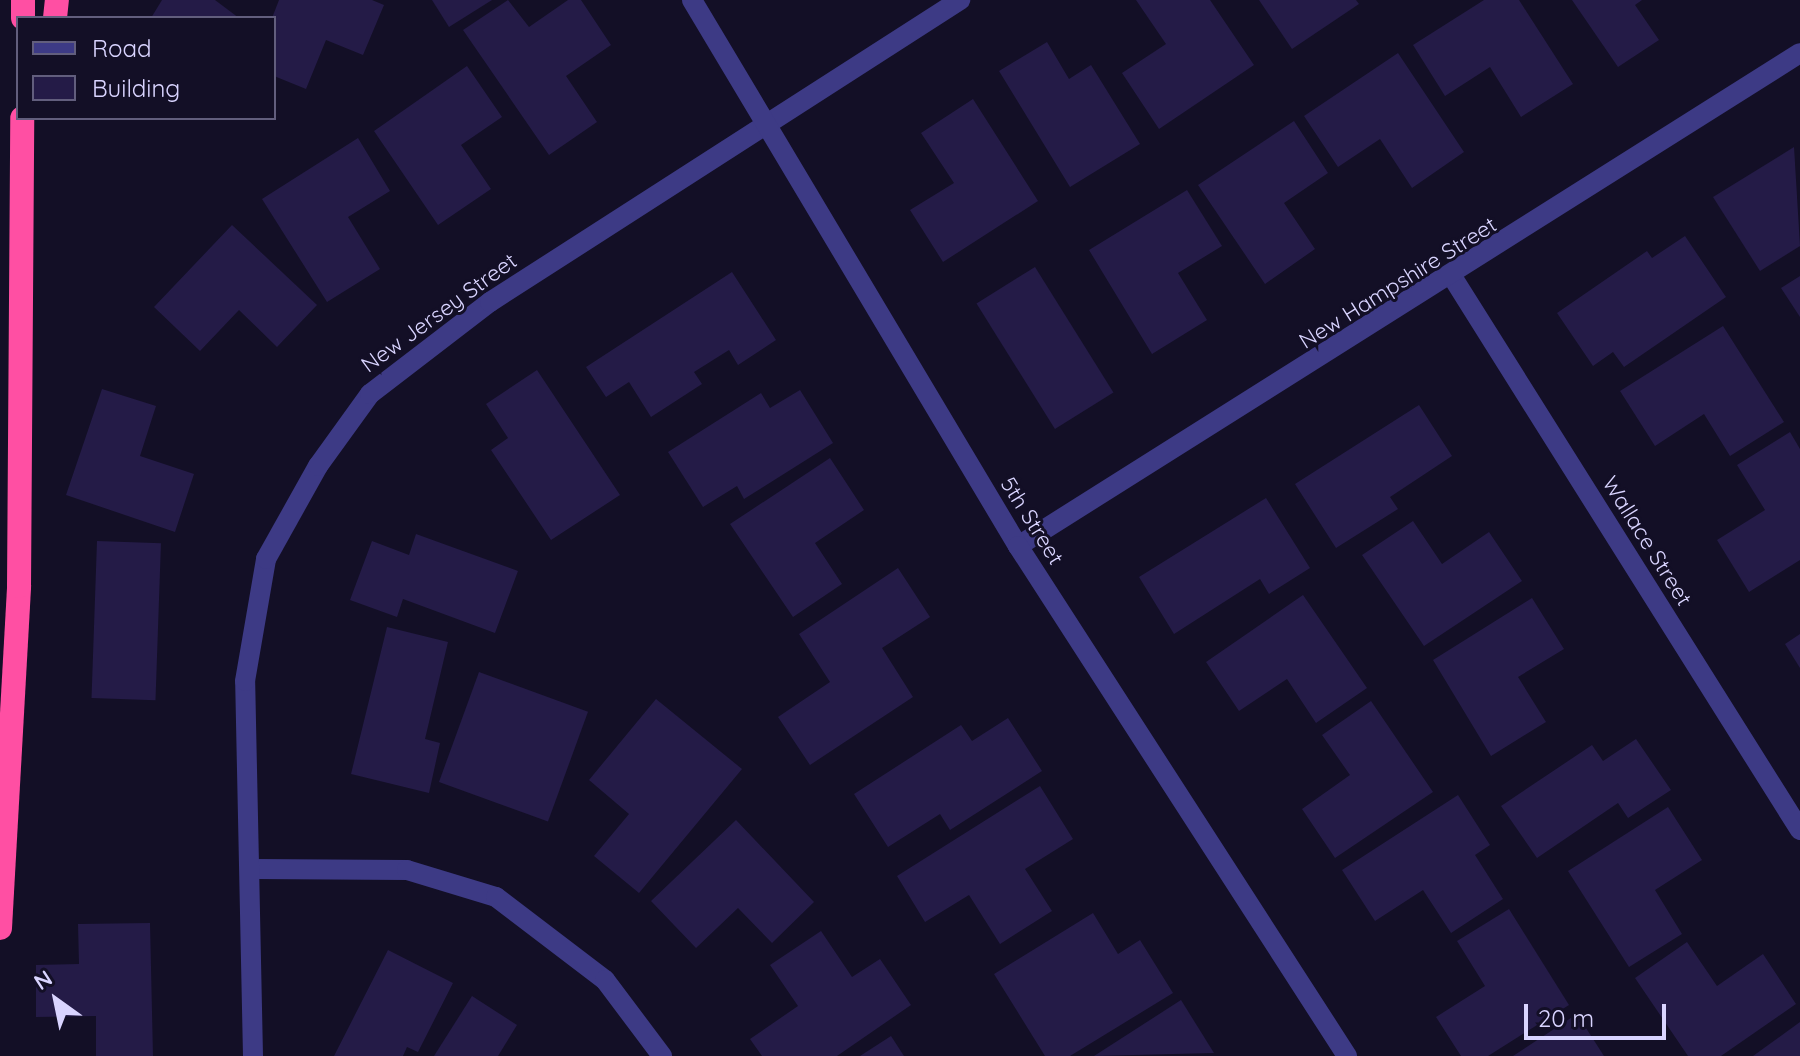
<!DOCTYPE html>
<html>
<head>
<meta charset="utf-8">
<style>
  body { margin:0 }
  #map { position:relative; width:1800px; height:1056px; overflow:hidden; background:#130f26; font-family:Quicksand,sans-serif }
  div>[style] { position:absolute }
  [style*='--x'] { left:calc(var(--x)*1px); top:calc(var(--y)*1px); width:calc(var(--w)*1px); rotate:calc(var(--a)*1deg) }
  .building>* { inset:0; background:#241b47; transform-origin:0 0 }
  .minor>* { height:20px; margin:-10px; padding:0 10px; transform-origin:10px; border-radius:10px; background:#3d3a85 }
  .tertiary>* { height:20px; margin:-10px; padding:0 10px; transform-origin:10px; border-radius:10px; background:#3d3a85 }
  .motorway>* { height:24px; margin:-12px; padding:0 12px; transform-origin:12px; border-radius:12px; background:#ff4fa3 }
  span { translate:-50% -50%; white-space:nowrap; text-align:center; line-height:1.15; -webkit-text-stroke:6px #130f26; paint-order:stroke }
  .street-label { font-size:22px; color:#d9d4ff }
  .legend { position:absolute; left:16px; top:16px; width:260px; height:104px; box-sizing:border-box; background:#130f26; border:2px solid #625e7d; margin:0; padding:10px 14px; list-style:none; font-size:24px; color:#d9d4ff }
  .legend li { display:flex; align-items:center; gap:16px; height:40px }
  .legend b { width:40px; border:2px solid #625e7d }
  .north { position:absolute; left:16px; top:960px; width:80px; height:80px; -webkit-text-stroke:6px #130f26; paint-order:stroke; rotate:327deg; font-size:22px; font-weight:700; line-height:32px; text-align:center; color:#d9d4ff }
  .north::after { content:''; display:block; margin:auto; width:28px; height:36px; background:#d9d4ff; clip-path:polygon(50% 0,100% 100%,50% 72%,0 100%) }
  .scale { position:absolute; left:1524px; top:1004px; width:142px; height:36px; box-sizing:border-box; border:4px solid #d9d4ff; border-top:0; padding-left:10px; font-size:24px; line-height:28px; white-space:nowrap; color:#d9d4ff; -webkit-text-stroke:6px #130f26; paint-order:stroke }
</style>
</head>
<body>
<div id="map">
  <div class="building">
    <i style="clip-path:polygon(162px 0,215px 0,239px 18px,151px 18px)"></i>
    <i style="clip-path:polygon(279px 0,372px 0,384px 5px,363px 55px,326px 40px,306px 89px,274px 76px,272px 18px)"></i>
    <i style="clip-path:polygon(432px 0,492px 0,449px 27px)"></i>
    <i style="clip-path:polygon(508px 0,529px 27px,568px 0,581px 0,611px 45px,566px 76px,597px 122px,549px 155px,463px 30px)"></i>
    <i style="clip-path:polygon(1136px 0,1210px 0,1254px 65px,1159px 129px,1122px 73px,1166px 44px)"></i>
    <i style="clip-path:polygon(1259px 0,1356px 0,1359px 4px,1292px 49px)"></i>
    <i style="clip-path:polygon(1484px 0,1519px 0,1573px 84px,1521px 117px,1490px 67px,1445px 96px,1413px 45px)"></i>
    <i style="clip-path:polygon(1572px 0,1642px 0,1635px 5px,1659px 40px,1618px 67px)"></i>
    <i style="clip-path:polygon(1047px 42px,1069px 79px,1091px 65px,1140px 144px,1070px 187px,999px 71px)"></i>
    <i style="clip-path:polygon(1398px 53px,1464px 152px,1412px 188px,1380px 139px,1338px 167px,1304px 116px)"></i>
    <i style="clip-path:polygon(467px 66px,502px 117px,461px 145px,491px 189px,438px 225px,374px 131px)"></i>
    <i style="clip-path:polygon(973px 99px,1038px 201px,943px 262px,910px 210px,954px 183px,921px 133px)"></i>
    <i style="clip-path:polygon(1294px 121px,1328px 173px,1284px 203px,1315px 249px,1265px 284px,1198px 185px)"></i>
    <i style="clip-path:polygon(358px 138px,390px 191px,348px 217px,380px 269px,327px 302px,262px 199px)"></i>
    <i style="clip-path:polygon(1794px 147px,1800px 246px,1760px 271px,1713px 197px)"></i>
    <i style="clip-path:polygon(1187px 190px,1222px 246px,1178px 273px,1207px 320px,1152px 354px,1089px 250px)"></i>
    <i style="clip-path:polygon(232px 225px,317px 305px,277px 347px,239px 310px,200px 351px,154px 307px)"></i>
    <i style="clip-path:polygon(1685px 236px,1726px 297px,1624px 367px,1613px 352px,1593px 366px,1557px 313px,1647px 251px,1652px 258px)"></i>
    <i style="left:1035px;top:267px;width:148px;height:69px;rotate:58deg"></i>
    <i style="clip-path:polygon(732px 272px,776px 340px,738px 365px,729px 350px,694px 372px,702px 384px,651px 417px,629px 382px,606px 397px,586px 367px)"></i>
    <i style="clip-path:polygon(1800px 276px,1800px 317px,1781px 288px)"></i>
    <i style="clip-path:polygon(1723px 326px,1784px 422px,1730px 456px,1704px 414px,1655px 446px,1620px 391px)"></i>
    <i style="clip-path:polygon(537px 370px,620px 495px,551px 540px,491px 450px,508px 438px,486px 404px)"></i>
    <i style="clip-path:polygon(102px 389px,156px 406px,140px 456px,194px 474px,175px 532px,66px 495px)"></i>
    <i style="clip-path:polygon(800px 390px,833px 443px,744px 499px,737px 486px,703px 507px,668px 452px,761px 393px,770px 408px)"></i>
    <i style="clip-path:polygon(1419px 405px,1452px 456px,1390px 497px,1398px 509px,1336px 548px,1295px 484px)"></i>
    <i style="clip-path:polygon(1790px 432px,1800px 449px,1800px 560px,1749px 592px,1717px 540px,1765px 510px,1737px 465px)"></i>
    <i style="clip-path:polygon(830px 458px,864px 510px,815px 543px,842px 584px,793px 617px,730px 524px)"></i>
    <i style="clip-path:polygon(1266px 498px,1310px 568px,1269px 594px,1260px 579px,1174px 634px,1139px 577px)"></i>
    <i style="clip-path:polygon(1413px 521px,1442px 564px,1489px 532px,1522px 581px,1424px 646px,1362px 555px)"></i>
    <i style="clip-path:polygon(416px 534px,518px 571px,495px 633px,403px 599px,397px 617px,350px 600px,372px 541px,409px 555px)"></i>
    <i style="left:97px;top:541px;width:64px;height:157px;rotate:2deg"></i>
    <i style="clip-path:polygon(898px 568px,930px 617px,882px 648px,913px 697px,810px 765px,778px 717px,830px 682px,799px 634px)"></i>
    <i style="clip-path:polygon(1303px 595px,1367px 688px,1316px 723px,1287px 679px,1239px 711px,1206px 662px)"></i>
    <i style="clip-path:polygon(1532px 598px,1564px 649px,1518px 677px,1546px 722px,1491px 756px,1433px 660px)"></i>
    <i style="clip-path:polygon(387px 627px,448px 642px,425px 739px,440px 743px,429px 793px,351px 774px)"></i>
    <i style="clip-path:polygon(1800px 634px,1800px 668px,1785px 644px)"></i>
    <i style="left:479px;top:672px;width:116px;height:117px;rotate:20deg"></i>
    <i style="clip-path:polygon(656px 699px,742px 769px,639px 893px,594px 856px,629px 814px,589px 780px)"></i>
    <i style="clip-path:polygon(1371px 701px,1433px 792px,1335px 858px,1302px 809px,1350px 775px,1322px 735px)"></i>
    <i style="clip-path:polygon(1008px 718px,1042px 771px,950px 830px,940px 814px,888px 847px,854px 794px,961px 725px,972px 741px)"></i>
    <i style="clip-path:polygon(1636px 739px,1671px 790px,1628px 818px,1618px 803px,1537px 858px,1501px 806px,1592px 745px,1603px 761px)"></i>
    <i style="clip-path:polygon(1040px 786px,1073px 839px,1025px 869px,1052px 911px,1000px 944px,969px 895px,925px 922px,897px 876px)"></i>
    <i style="clip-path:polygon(1458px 795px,1490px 845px,1475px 855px,1503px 899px,1451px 933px,1423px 890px,1375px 921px,1342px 870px)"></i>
    <i style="clip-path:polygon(1668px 807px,1702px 860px,1655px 890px,1682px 934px,1629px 967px,1568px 871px)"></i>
    <i style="clip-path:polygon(736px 820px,814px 902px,772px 943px,738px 908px,696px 948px,651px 901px)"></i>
    <i style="clip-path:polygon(1509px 909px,1569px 1005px,1488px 1056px,1461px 1056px,1436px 1017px,1485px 986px,1457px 941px)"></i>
    <i style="clip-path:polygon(1093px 913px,1118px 954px,1140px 940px,1173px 993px,1070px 1056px,1045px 1056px,994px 974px)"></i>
    <i style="clip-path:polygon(150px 923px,153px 1056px,96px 1056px,96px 1016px,36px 1017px,36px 965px,79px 964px,78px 924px)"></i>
    <i style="clip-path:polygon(821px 931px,852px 977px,880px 959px,911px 1005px,837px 1056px,762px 1056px,750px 1039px,798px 1006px,770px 965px)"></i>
    <i style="clip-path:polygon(1687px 942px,1717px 986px,1763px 954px,1796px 1004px,1721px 1056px,1688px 1056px,1635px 978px)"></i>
    <i style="clip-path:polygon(388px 950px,453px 983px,418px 1052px,407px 1047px,403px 1056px,334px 1056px)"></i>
    <i style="clip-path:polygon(472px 996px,517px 1025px,498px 1056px,434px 1056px)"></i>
    <i style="clip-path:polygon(1181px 1000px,1214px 1053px,1094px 1056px)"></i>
    <i style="clip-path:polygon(1577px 1014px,1604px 1056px,1513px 1056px)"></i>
    <i style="clip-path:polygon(1800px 1022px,1800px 1056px,1753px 1056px)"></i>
    <i style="clip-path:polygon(891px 1036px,904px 1056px,860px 1056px)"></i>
  </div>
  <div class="minor">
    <i style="--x:1453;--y:278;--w:652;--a:57.85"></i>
    <i style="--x:1018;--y:546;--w:924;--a:-32.23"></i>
    <i style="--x:252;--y:869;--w:155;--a:0.4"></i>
    <i style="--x:407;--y:870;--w:93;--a:16.9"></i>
    <i style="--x:496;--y:897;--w:137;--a:37.3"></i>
    <i style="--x:605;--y:980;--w:95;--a:53.1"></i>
    <i style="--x:253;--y:1056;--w:375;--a:-91.2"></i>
    <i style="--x:245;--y:681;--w:124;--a:-80.2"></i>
    <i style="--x:266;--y:559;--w:107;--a:-60.8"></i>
    <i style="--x:318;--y:466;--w:89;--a:-54.2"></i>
    <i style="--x:370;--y:394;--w:151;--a:-37.5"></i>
    <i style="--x:490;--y:302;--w:559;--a:-32.72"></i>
  </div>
  <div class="tertiary">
    <i style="--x:692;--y:0;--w:636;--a:59.16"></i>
    <i style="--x:1018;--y:546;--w:607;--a:57.17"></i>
  </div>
  <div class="motorway">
    <i style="--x:23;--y:18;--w:18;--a:-90"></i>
    <i style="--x:55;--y:18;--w:18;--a:-84"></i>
    <i style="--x:0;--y:928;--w:343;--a:-86.8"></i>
    <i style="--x:19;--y:586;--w:468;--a:-89.6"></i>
  </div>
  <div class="street-label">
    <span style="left:1398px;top:283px;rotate:-32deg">New Hampshire Street</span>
    <span style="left:439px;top:313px;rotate:-36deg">New Jersey Street</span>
    <span style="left:1032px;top:521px;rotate:58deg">5th Street</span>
    <span style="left:1647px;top:541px;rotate:58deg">Wallace Street</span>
  </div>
  <ul class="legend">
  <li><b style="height:10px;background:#3d3a85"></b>Road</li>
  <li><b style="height:22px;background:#241b47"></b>Building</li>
  </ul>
  <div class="north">N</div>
  <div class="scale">20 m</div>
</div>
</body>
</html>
